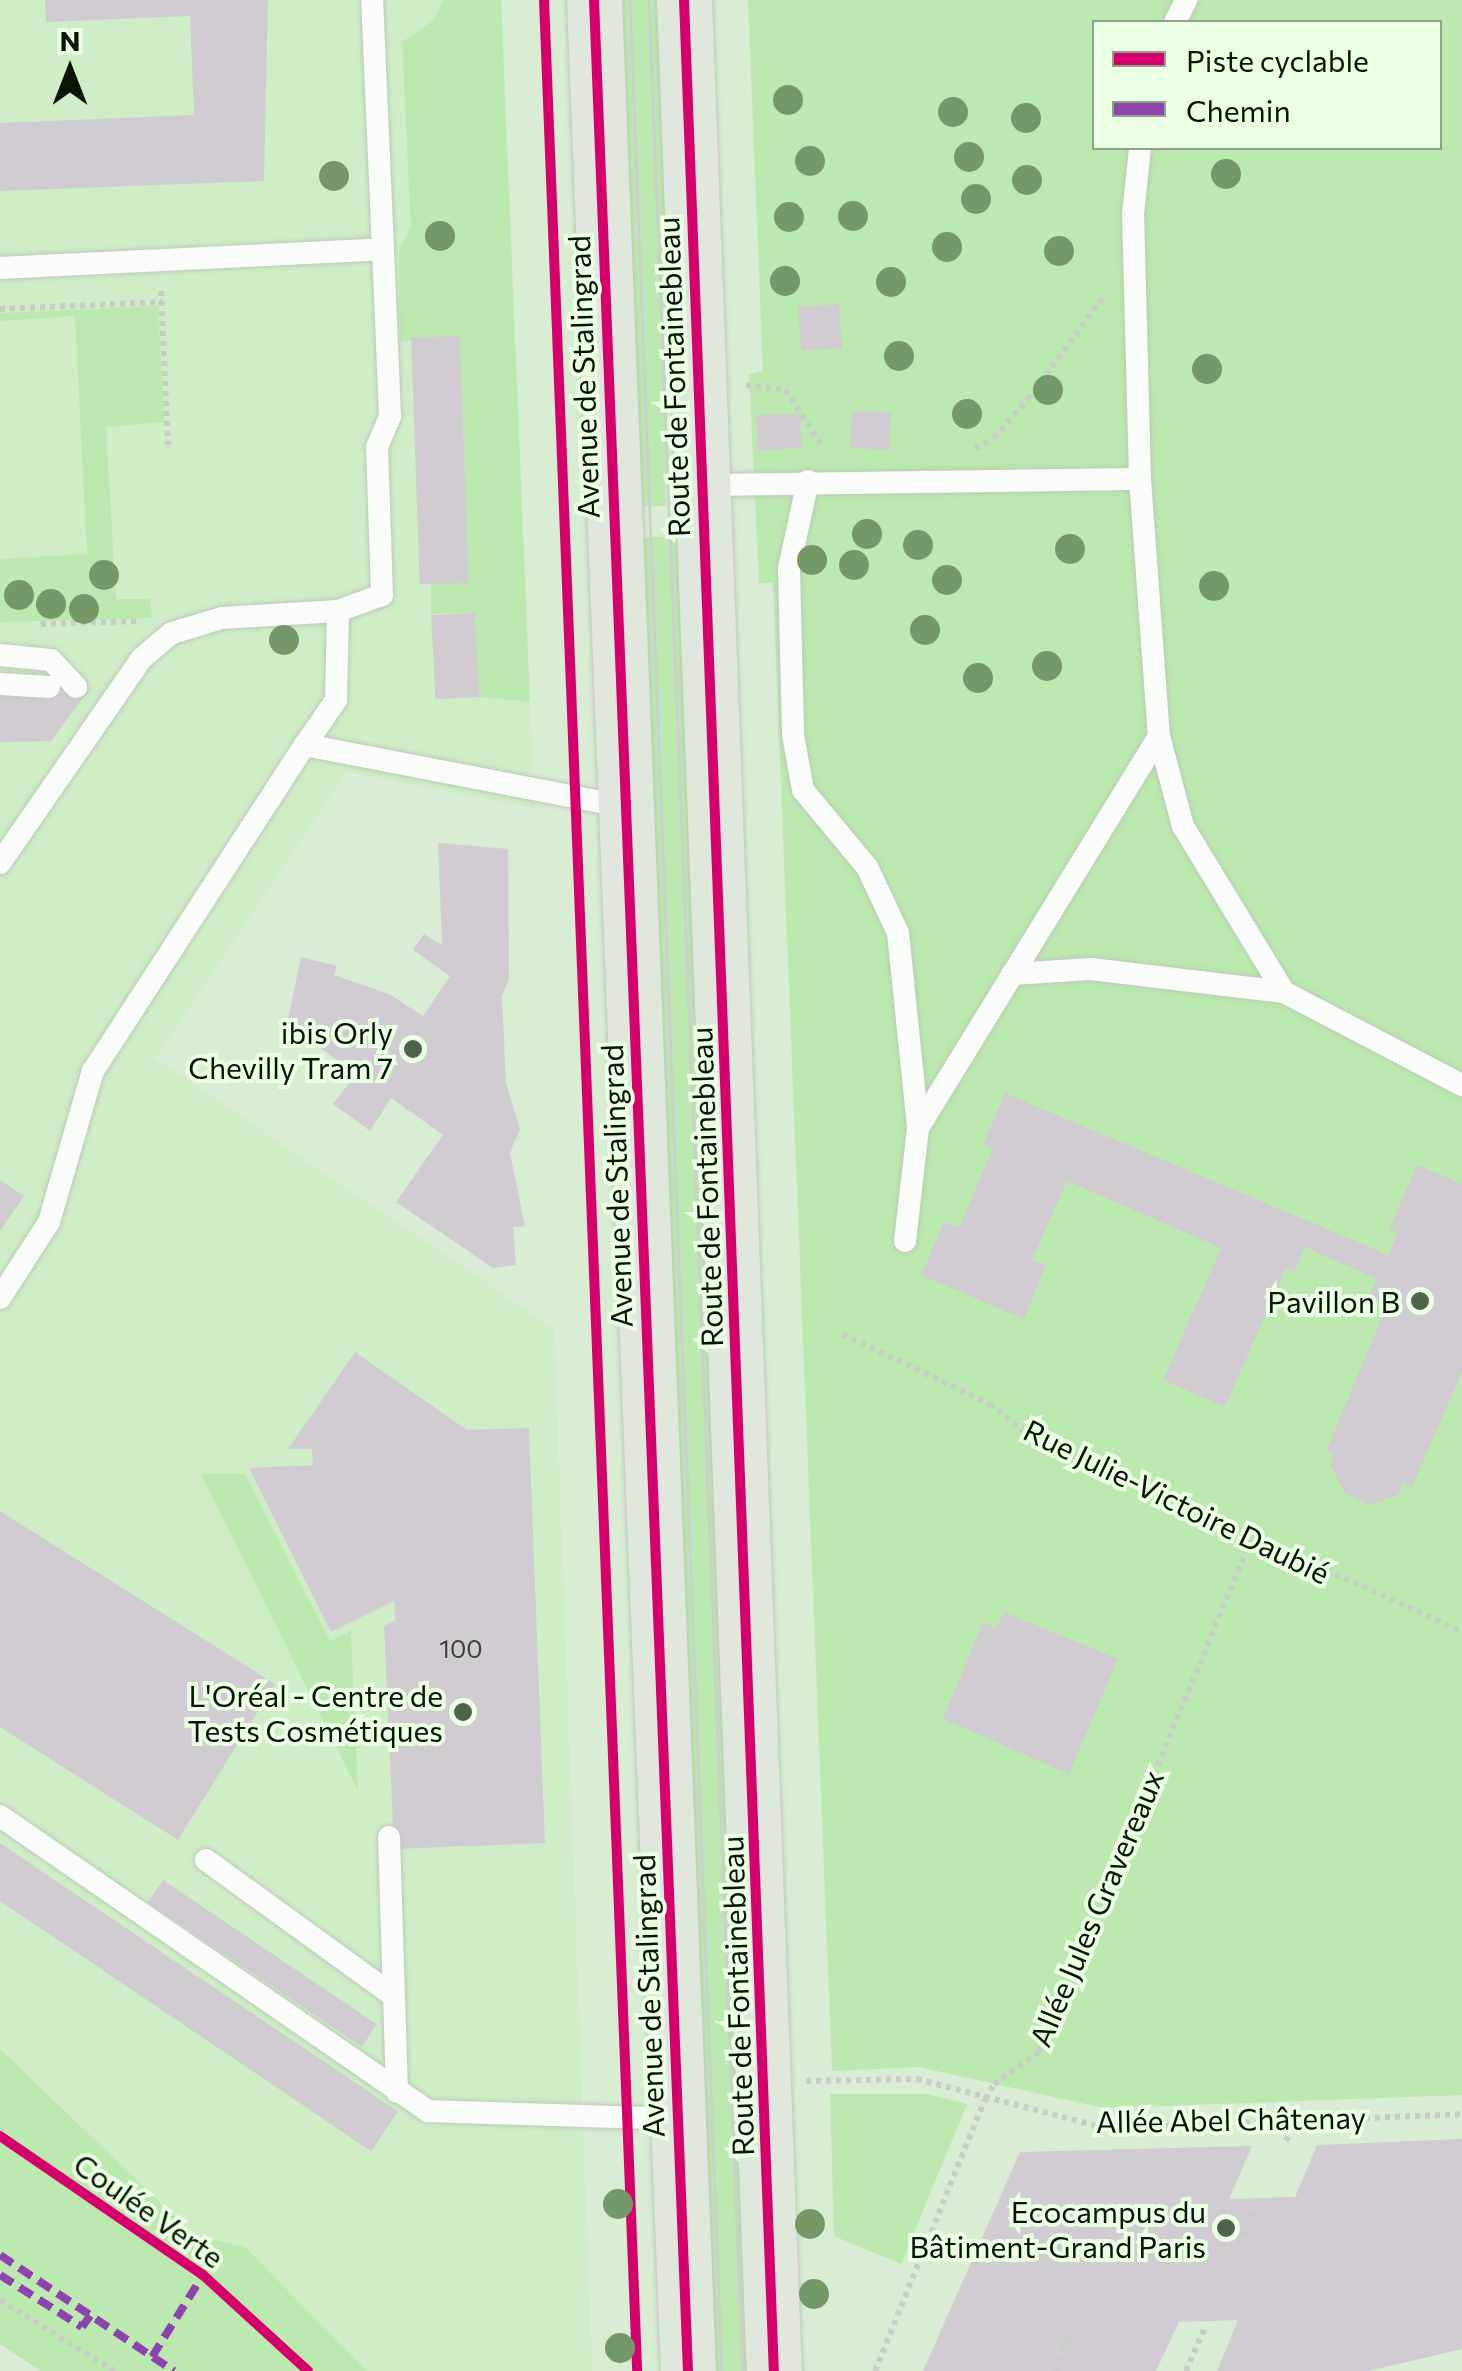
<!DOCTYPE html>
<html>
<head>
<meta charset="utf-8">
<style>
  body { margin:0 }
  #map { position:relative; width:1462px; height:2371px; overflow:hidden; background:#d9ecd4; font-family:Commissioner,sans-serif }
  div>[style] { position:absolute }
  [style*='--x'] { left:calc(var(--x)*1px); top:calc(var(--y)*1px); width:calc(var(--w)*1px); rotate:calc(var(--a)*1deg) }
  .built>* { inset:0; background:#cfeec7 }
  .green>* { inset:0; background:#bce9af; transform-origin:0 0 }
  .building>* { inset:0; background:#d1ccd2; transform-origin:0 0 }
  .path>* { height:6px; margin-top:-3px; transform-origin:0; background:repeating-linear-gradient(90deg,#c8cdc7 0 5px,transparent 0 10px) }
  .roads { filter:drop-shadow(0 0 2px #bbcab8) drop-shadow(0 0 2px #bbcab8) }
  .lane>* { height:22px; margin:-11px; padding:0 11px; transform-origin:11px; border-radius:11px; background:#f9fcf9 }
  .primary>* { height:55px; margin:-27.5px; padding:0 27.5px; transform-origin:27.5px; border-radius:27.5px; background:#e0e7dd }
  .tram>* { height:2.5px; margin:-1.25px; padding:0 1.25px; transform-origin:1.25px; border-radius:1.25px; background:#cbd1ca }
  .quiet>* { height:8px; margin-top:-4px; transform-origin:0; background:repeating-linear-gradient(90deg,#8e44ad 0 15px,transparent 0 23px) }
  .cycleway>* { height:10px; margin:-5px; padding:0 5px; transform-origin:5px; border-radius:5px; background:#d6006c }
  .trees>* { width:30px; height:30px; margin:-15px; border-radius:50%; background:#759869 }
  .dots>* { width:28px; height:28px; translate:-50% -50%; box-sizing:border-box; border:5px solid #eaffe4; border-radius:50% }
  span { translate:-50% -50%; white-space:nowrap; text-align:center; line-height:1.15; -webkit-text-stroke:8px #eaffe4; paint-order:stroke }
  .number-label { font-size:25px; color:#3c4339 }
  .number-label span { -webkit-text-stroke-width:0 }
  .street-label { font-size:30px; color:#0a1506 }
  .poi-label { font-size:30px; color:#0a1506 }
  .right { translate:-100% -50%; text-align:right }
  .legend { position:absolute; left:1092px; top:20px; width:350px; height:130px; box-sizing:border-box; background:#eaffe4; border:2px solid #90a18b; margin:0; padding:12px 18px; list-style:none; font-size:30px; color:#0a1506 }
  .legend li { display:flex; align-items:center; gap:20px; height:50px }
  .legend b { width:50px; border:2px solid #90a18b }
  .north { position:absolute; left:20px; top:20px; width:100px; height:100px; -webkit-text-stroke:8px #eaffe4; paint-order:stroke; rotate:0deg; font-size:28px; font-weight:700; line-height:40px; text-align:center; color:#0a1506 }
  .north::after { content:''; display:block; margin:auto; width:35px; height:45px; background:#0a1506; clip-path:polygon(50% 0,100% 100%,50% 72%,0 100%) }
</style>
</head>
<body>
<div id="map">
  <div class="built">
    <i style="clip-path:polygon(0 0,501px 0,534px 808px,347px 772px,155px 1058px,554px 1329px,592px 2371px,367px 2371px,194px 2235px,0 2049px)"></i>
  </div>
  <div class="green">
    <i style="clip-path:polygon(443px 0,501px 0,530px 702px,479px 697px,475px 613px,431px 614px,431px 584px,468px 582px,460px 336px,400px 341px,399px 251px,411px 227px,402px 42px,433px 21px)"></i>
    <i style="left:613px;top:0;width:53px;height:506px"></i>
    <i style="clip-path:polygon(evenodd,748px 0,1462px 0,1462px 2095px,1104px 2108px,919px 2067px,832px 2071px,773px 583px,759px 583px,749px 374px,763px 371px,748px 0,1094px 22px,1440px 22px,1440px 148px,1094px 148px,1094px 22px)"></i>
    <i style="clip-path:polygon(158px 306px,164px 422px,106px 427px,116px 599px,150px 599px,152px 618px,0 622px,0 559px,87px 554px,75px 316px,0 321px,0 313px)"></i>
    <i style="left:686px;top:536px;width:1836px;height:51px;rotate:88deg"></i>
    <i style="clip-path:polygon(201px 1474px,245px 1474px,330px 1641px,351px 1631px,358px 1791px)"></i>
    <i style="clip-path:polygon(0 2049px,194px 2235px,245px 2247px,367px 2371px,41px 2371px,0 2344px)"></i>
    <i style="clip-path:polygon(830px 2094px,927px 2094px,967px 2104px,901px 2264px,834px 2236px)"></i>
  </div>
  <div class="building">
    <i style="clip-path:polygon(45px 0,268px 0,264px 181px,0 191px,0 123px,194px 115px,190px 16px,46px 22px)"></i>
    <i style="left:839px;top:304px;width:44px;height:41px;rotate:86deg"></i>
    <i style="left:460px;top:336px;width:247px;height:49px;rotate:88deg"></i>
    <i style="left:852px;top:411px;width:39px;height:37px;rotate:3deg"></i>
    <i style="left:800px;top:413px;width:35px;height:44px;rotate:87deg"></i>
    <i style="left:475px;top:613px;width:84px;height:44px;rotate:87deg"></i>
    <i style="clip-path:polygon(87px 692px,51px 741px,0 742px,0 694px)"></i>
    <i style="clip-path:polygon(438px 843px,508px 849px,509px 980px,502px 996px,506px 1083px,520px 1129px,510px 1153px,525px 1226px,513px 1227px,516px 1265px,493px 1268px,396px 1202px,443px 1135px,391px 1098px,370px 1131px,333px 1104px,356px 1074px,287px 1024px,301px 957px,337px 966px,334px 975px,389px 994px,423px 1016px,450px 976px,413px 950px,424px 934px,442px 945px)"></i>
    <i style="clip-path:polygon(1005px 1093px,1388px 1255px,1397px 1234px,1389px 1230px,1417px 1165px,1462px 1184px,1462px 1372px,1412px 1487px,1403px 1483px,1398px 1495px,1370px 1505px,1345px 1494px,1330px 1464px,1334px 1454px,1326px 1451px,1387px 1305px,1369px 1297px,1377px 1279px,1305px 1247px,1294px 1272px,1286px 1268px,1225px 1407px,1163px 1380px,1221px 1248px,1067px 1181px,1032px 1260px,1046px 1265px,1024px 1319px,921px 1275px,944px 1222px,959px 1228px,993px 1149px,983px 1144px)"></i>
    <i style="clip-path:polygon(0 1180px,24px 1196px,0 1231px)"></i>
    <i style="clip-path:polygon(355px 1352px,467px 1430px,529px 1428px,545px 1843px,394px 1849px,384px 1626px,395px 1620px,394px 1601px,331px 1632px,249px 1468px,313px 1465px,312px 1449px,288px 1449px)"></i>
    <i style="clip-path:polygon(0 1511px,275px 1684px,178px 1840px,0 1727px)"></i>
    <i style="clip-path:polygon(1004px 1612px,1118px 1659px,1069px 1774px,943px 1719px,983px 1622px,996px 1628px)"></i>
    <i style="left:0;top:1843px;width:480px;height:48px;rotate:34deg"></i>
    <i style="left:163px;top:1880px;width:258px;height:27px;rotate:34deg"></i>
    <i style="clip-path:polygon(1462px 2139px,1462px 2349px,1369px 2371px,1217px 2371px,1238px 2320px,1179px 2322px,1156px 2371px,923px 2371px,1020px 2152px,1252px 2146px,1229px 2199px,1295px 2197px,1317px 2145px)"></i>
  </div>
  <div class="path">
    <i style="--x:161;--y:291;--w:154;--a:87.4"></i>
    <i style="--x:0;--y:309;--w:162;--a:-2.5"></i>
    <i style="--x:746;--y:385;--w:39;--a:7"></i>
    <i style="--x:785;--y:390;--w:71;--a:56.5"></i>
    <i style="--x:975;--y:448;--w:21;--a:-28"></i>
    <i style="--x:994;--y:438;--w:52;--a:-48.9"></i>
    <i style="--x:1028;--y:399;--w:129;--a:-53.5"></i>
    <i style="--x:41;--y:624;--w:98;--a:-1.8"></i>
    <i style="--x:843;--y:1334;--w:163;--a:25.5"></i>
    <i style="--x:990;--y:1404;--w:46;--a:38.9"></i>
    <i style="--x:1026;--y:1433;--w:479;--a:24.5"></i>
    <i style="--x:806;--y:2081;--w:111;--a:-1"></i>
    <i style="--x:917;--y:2079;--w:194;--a:14.6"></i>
    <i style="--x:1105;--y:2128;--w:357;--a:-2.2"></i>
    <i style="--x:0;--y:2136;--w:246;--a:34.4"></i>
    <i style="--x:203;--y:2275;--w:142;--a:42.4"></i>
    <i style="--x:1286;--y:2141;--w:25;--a:-64"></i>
    <i style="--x:931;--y:2233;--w:48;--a:23.4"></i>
    <i style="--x:1239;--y:2245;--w:35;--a:-68"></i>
    <i style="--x:0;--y:2300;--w:135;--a:31.7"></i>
    <i style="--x:875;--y:2371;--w:293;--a:-68"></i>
    <i style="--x:985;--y:2099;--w:17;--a:-59"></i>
    <i style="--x:994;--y:2084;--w:55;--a:-35.4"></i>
    <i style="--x:1039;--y:2052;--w:554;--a:-67.51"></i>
    <i style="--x:1055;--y:2371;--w:43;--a:-68.2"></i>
    <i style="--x:1186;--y:2371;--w:50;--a:-66.5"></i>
  </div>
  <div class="roads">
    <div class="lane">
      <i style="--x:1175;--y:22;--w:25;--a:-63"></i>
      <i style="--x:0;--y:268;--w:383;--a:-2.8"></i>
      <i style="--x:383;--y:249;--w:249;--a:-92.5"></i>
      <i style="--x:1140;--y:479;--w:265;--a:-91.5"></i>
      <i style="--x:1133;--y:214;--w:66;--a:-83.9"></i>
      <i style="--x:808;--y:481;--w:89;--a:102.3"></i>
      <i style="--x:789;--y:568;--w:167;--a:88.6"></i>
      <i style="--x:793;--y:735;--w:56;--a:79.7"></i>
      <i style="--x:803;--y:790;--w:100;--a:50.3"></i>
      <i style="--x:867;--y:867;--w:73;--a:64.8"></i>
      <i style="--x:898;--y:933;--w:196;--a:84.1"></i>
      <i style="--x:703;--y:485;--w:437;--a:-0.8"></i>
      <i style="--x:1140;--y:479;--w:258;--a:85.8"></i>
      <i style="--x:1159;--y:736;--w:93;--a:75.1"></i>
      <i style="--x:1183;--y:826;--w:194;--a:58.7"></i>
      <i style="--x:1284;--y:992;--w:201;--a:27.6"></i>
      <i style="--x:0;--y:655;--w:51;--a:5.6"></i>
      <i style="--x:51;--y:660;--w:37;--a:47"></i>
      <i style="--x:0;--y:684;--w:49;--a:3.5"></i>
      <i style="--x:305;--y:745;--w:55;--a:-55.4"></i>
      <i style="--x:336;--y:700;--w:89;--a:-88.7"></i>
      <i style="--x:338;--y:611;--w:47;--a:-20"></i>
      <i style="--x:382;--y:595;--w:148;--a:-91.9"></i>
      <i style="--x:377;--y:447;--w:34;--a:-67"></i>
      <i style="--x:390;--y:416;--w:167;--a:-92.4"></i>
      <i style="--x:0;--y:863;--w:249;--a:-55.3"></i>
      <i style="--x:142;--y:658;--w:39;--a:-40"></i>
      <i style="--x:172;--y:633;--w:52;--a:-16.7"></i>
      <i style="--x:222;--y:618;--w:116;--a:-3.5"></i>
      <i style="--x:1012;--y:974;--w:79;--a:-3.6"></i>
      <i style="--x:1091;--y:969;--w:194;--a:6.8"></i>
      <i style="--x:905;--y:1241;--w:114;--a:-83.4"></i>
      <i style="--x:918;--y:1128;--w:460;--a:-58.4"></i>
      <i style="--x:0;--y:1298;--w:90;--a:-57.2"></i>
      <i style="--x:49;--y:1222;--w:157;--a:-73.8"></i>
      <i style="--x:93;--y:1071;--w:389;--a:-57"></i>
      <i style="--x:305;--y:745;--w:328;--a:10.9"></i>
      <i style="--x:0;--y:1816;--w:520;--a:34.58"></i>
      <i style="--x:428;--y:2111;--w:250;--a:1.8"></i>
      <i style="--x:389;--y:1837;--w:255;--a:88.2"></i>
      <i style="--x:206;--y:1860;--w:232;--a:35.9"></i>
    </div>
    <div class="primary">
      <i style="--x:594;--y:0;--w:2373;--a:87.73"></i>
      <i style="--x:684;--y:0;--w:2373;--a:87.83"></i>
    </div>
  </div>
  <div class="tram">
    <i style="--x:630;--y:0;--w:2373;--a:87.78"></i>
    <i style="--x:649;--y:0;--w:2373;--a:87.73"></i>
  </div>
  <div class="quiet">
    <i style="--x:0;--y:2255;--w:209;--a:33.7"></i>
    <i style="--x:0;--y:2275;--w:97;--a:32.4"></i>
    <i style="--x:82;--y:2327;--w:14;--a:-54"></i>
    <i style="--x:152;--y:2357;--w:97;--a:-58.1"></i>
  </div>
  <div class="cycleway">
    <i style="--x:544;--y:0;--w:2373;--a:87.75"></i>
    <i style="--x:594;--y:0;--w:2373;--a:87.73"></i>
    <i style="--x:684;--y:0;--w:2373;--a:87.83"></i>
    <i style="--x:0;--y:2136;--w:246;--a:34.4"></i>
    <i style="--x:203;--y:2275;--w:142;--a:42.4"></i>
  </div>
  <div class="trees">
    <i style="left:788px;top:100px"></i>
    <i style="left:953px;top:112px"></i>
    <i style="left:1026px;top:118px"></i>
    <i style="left:969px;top:157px"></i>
    <i style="left:810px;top:161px"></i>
    <i style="left:1226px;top:174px"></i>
    <i style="left:334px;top:176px"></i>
    <i style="left:1027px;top:180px"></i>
    <i style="left:976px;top:199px"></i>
    <i style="left:853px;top:216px"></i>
    <i style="left:789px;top:217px"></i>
    <i style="left:440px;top:236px"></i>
    <i style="left:947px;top:247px"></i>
    <i style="left:1059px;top:251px"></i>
    <i style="left:785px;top:281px"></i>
    <i style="left:891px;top:282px"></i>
    <i style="left:899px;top:356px"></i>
    <i style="left:1207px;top:369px"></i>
    <i style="left:1048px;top:390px"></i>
    <i style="left:967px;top:414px"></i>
    <i style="left:867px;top:534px"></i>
    <i style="left:918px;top:545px"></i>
    <i style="left:1070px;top:549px"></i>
    <i style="left:812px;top:560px"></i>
    <i style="left:854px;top:565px"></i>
    <i style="left:104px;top:575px"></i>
    <i style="left:947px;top:580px"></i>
    <i style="left:1214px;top:586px"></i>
    <i style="left:19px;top:595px"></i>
    <i style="left:51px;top:604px"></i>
    <i style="left:84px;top:609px"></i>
    <i style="left:925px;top:630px"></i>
    <i style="left:284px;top:640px"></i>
    <i style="left:1047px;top:666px"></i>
    <i style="left:978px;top:678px"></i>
    <i style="left:618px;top:2204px"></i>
    <i style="left:810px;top:2224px"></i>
    <i style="left:814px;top:2294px"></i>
    <i style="left:620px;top:2348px"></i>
  </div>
  <div class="dots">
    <i style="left:413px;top:1049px;background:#52604e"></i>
    <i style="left:1420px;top:1301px;background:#52604e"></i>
    <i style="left:463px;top:1712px;background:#52604e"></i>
    <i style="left:1226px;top:2228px;background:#52604e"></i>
  </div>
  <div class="number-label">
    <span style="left:461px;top:1648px">100</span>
  </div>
  <div class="street-label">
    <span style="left:583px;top:377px;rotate:-92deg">Avenue de Stalingrad</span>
    <span style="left:673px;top:377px;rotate:-92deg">Route de Fontainebleau</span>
    <span style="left:616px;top:1186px;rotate:-92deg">Avenue de Stalingrad</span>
    <span style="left:706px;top:1187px;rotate:-92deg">Route de Fontainebleau</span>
    <span style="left:1177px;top:1501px;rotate:26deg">Rue Julie-Victoire Daubié</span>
    <span style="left:1096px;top:1908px;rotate:-67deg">Allée Jules Gravereaux</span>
    <span style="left:648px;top:1996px;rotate:-92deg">Avenue de Stalingrad</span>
    <span style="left:737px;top:1996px;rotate:-92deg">Route de Fontainebleau</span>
    <span style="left:1231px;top:2119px;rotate:-1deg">Allée Abel Châtenay</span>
    <span style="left:149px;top:2210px;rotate:35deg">Coulée Verte</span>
  </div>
  <div class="poi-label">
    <span class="right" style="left:393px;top:1049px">ibis Orly<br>Chevilly Tram 7</span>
    <span class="right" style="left:1400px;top:1301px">Pavillon B</span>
    <span class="right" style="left:443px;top:1712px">L'Oréal - Centre de<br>Tests Cosmétiques</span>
    <span class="right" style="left:1206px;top:2228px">Ecocampus du<br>Bâtiment-Grand Paris</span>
  </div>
  <ul class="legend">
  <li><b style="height:12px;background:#d6006c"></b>Piste cyclable</li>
  <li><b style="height:12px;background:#8e44ad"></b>Chemin</li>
  </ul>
  <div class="north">N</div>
</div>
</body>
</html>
